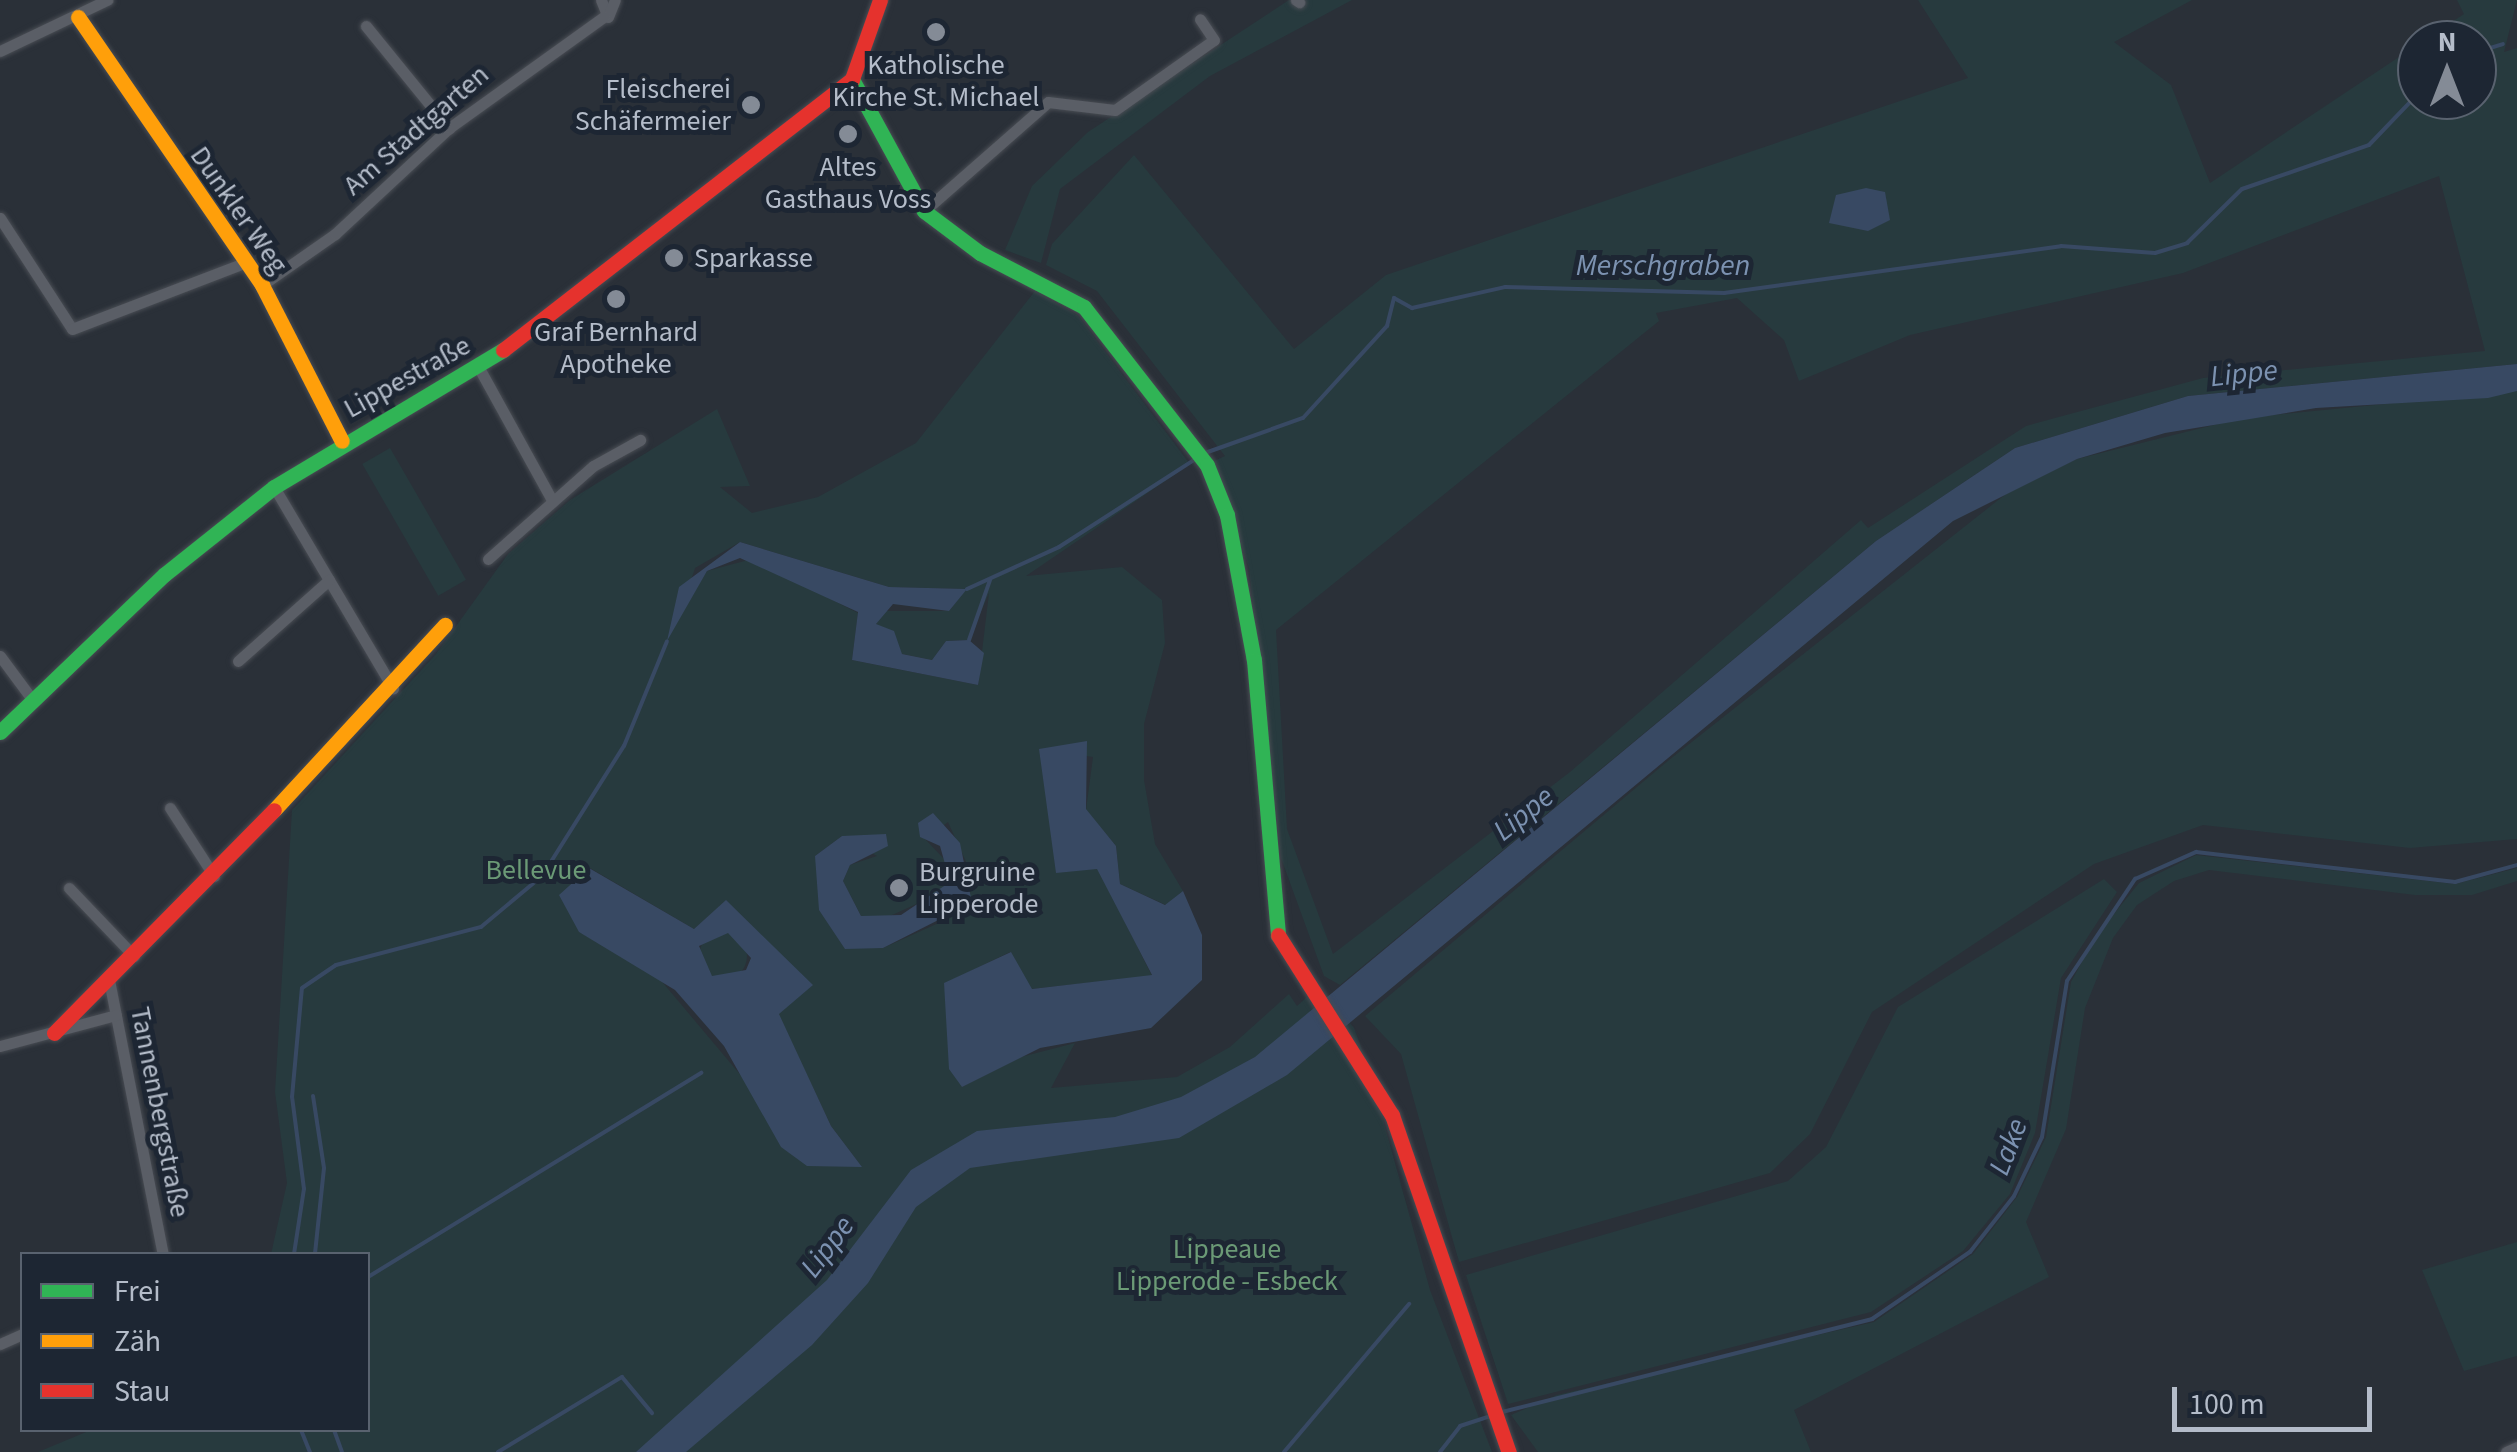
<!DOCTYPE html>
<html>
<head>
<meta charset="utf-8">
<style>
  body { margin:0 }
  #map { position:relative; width:2517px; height:1452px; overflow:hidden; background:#2a3038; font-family:"Source Sans 3",sans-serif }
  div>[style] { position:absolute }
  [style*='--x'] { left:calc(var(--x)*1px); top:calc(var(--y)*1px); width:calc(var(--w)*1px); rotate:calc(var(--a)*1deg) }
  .green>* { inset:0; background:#273a3e; transform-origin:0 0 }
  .round { border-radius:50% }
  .water>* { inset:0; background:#384963 }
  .stream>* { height:4px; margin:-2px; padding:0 2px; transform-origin:2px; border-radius:2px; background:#384963 }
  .roads { filter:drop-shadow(0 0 2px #484c53) drop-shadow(0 0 2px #484c53) }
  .street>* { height:11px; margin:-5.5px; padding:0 5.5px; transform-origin:5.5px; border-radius:5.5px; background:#5a5e66 }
  .fast>* { height:15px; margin:-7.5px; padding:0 7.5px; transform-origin:7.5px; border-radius:7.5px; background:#30b455 }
  .slow>* { height:15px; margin:-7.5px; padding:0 7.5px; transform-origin:7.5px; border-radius:7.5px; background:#ff9f0a }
  .jam>* { height:15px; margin:-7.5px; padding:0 7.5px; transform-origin:7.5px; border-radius:7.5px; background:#e5322d }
  .dots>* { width:28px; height:28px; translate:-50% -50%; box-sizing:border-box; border:5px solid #1d2633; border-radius:50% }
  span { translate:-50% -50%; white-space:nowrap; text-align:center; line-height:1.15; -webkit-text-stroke:10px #1d2633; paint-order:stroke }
  .poi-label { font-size:28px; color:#b4bcc9 }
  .right { translate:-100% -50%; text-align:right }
  .left { translate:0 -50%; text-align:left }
  .street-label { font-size:28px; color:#b4bcc9 }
  .park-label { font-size:28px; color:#6b9a76 }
  .water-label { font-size:30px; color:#7c92b1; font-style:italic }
  .legend { position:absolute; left:20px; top:1252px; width:350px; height:180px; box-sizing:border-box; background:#1d2633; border:2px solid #59626f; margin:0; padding:12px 18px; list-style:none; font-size:30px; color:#b4bcc9 }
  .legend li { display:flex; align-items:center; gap:20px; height:50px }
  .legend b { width:50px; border:2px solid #59626f }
  .north { position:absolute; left:2397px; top:20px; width:100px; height:100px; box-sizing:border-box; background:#1d2633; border:2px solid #59626f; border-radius:50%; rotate:0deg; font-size:28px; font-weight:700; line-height:40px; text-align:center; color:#b4bcc9 }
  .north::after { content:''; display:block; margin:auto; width:35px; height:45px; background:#848b96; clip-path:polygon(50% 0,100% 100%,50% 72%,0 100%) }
  .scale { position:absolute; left:2172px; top:1387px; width:200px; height:45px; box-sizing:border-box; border:5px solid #b4bcc9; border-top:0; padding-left:12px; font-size:30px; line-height:35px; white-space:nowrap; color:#b4bcc9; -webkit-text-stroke:8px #1d2633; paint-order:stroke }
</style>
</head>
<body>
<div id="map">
  <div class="green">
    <i style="clip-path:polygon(1289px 0,1352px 0,1210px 76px,1060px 189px,1041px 263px,1005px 250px,1032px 186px,1088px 132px)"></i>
    <i style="clip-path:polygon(evenodd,1918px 0,2192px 0,2114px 42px,2171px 85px,2210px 183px,2417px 45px,2417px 100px,2477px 100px,2477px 40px,2425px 40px,2464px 14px,2457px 0,2517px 0,2504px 52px,2517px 48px,2517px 364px,2188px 396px,2015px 448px,1876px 541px,1340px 985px,1324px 976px,1281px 858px,1249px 568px,1214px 461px,1225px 456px,1097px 291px,1046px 265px,1052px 244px,1134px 155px,1294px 349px,1386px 275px,1968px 78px,1918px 0,2439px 176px,2485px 351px,2203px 378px,2026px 426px,1868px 528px,1861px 520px,1570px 772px,1333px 954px,1287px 829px,1276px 630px,1659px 321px,1656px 313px,1737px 298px,1784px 340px,1799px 381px,1910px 335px,2183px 273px,2439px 176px)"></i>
    <i style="clip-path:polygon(evenodd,1035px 291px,1078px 316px,1190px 464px,1026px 576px,1122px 567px,1162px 600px,1165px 643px,1144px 724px,1144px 780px,1155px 844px,1183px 891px,1166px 905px,1120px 884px,1116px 846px,1086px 810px,1093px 757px,1039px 749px,1152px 976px,1031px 989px,1010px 952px,944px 984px,962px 1087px,1009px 1060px,1075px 1043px,1051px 1088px,1177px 1077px,1230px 1047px,1289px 994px,1297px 1006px,1319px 986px,1354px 1028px,1368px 1065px,1430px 1290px,1492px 1452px,38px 1452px,91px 1430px,368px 1430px,368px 1254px,271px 1254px,287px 1183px,275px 1092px,292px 810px,436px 654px,508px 554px,570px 500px,717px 409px,750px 486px,720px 487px,752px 513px,818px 497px,916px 443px,1035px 291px,740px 542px,889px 587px,966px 589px,949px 611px,879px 611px,876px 625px,902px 654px,932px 660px,946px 641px,969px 640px,989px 593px,978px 685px,852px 660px,858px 613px,752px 559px,707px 571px,678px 619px,695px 568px,740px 542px,1035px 291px,948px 822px,973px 877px,952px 917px,883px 948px,815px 856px,842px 836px,877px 856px,850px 865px,843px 881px,861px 916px,879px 921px,947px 890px,947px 862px,925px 839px,948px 822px,1035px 291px,590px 868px,694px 929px,726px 901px,812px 985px,778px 1014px,831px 1126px,861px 1166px,743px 1078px,653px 971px,579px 932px,590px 868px)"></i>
    <i style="clip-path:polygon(2517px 391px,2517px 839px,2410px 848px,2203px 825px,2094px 864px,1872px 1012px,1810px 1134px,1770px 1173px,1459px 1262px,1401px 1054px,1365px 1016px,1669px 760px,2016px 486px,2077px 459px,2242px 418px)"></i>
    <i style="left:390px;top:448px;width:152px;height:32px;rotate:60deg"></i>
    <i style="clip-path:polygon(2196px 855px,2455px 884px,2517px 868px,2517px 881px,2472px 895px,2415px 895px,2209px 870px,2174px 881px,2137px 905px,2113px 938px,2085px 1008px,2066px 1129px,2026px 1222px,2049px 1277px,1794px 1410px,1811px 1452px,1538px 1452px,1511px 1415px,1557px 1395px,1874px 1322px,1973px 1254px,2017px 1197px,2046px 1137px,2071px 982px,2096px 936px,2139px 883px)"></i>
    <i style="clip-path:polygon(2104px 879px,2117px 892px,2061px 978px,2035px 1133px,2010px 1194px,1963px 1251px,1871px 1312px,1508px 1404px,1466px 1275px,1788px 1181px,1826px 1147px,1898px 1007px)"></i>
    <i class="round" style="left:699px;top:932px;width:48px;height:48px"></i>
    <i style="clip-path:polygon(2517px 1242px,2517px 1356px,2464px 1371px,2422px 1270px)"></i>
  </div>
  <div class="water">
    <i style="clip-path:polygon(1866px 188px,1885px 192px,1890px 220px,1868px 231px,1829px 223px,1836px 195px)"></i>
    <i style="clip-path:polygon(2517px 364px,2517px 391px,2488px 398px,2316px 408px,2165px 433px,2077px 459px,1953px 521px,1287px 1075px,1179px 1138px,970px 1168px,916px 1207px,868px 1283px,812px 1345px,686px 1452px,636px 1452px,827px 1280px,911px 1170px,977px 1131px,1115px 1117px,1181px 1097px,1255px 1057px,1876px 541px,2015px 448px,2188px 396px)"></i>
    <i style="clip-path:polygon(740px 542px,889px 587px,967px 589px,949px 611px,893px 604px,876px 624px,894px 631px,902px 654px,932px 660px,946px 641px,969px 640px,984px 653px,978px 685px,852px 660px,858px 612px,740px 558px,707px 571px,667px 641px,679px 587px)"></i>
    <i style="clip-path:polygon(1087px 741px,1086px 809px,1116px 846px,1120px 884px,1165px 905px,1183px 891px,1202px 935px,1202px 980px,1151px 1028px,1040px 1048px,962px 1087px,949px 1069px,944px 983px,1011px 952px,1032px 989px,1152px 975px,1097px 869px,1056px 873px,1039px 749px)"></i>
    <i style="clip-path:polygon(933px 813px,960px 843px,972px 903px,883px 948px,845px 949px,819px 910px,815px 856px,842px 836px,886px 834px,888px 846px,850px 865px,843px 881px,861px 916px,901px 915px,950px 882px,940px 846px,920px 837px,918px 823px)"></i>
    <i style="clip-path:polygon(evenodd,589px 868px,694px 929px,726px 900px,813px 985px,779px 1014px,831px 1126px,862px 1167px,807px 1166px,781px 1147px,724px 1046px,675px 990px,579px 932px,559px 895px,589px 868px,728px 933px,751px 958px,746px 970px,712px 976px,699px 946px,728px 933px)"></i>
  </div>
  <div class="stream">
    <i style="--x:2477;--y:52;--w:27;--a:-17"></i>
    <i style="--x:1205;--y:453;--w:104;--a:-19.7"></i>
    <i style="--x:1303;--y:418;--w:125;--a:-47.6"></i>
    <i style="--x:1387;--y:326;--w:29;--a:-76"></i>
    <i style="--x:1394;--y:298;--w:21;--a:29"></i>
    <i style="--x:1412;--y:308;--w:95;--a:-12.7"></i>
    <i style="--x:1505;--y:287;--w:219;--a:1.6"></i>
    <i style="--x:1724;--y:293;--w:340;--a:-7.9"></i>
    <i style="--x:2061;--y:246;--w:94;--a:4.3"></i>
    <i style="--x:2155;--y:253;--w:34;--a:-17"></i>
    <i style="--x:2187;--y:243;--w:77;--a:-44.5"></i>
    <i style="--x:2242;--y:189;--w:134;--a:-19.1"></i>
    <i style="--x:2369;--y:145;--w:69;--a:-46.2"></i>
    <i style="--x:967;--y:589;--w:101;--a:-24.5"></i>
    <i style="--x:1059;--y:547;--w:164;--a:-32.8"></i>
    <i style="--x:969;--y:640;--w:64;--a:-70.7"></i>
    <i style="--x:313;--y:1096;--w:73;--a:81.3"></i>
    <i style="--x:324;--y:1168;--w:86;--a:96"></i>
    <i style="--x:294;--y:1254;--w:66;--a:-81.3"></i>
    <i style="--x:304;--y:1189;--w:93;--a:-97.4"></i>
    <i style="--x:292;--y:1097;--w:109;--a:-84.8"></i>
    <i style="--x:302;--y:988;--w:41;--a:-34.1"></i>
    <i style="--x:336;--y:965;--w:150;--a:-14.7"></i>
    <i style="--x:481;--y:927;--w:80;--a:-39.9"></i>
    <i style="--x:542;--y:876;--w:154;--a:-57.8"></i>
    <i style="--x:624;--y:746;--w:113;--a:-67.7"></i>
    <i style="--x:368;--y:1277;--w:391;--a:-31.5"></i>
    <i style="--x:1502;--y:1412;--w:382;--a:-14.1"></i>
    <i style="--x:1872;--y:1319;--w:119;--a:-34.4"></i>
    <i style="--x:1970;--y:1252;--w:71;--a:-51.8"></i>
    <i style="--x:2014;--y:1196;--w:65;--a:-64.6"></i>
    <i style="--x:2042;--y:1137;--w:158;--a:-80.9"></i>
    <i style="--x:2067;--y:981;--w:123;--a:-56.3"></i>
    <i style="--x:2135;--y:879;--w:67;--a:-23.9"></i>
    <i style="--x:2196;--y:852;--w:261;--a:6.6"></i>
    <i style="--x:2455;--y:882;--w:64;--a:-15.3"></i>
    <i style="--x:301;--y:1430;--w:24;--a:68"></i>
    <i style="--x:334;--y:1430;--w:23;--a:70"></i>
    <i style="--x:498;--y:1452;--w:145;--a:-31.2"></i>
    <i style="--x:622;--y:1377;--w:47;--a:50.2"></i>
    <i style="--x:1284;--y:1452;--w:194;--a:-49.8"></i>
    <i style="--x:1440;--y:1452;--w:33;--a:-52"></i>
    <i style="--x:1460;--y:1426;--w:35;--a:-18"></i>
  </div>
  <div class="roads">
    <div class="street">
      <i style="--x:601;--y:0;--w:18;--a:68"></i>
      <i style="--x:608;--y:17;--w:18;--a:-68"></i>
      <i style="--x:1296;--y:0;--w:4;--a:34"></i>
      <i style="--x:366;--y:26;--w:132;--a:50.9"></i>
      <i style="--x:0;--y:51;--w:119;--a:-25.5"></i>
      <i style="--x:924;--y:211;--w:165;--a:-41.3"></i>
      <i style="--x:1048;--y:102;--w:67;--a:6.8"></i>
      <i style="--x:1115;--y:110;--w:121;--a:-35.3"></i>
      <i style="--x:1214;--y:40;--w:25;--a:-124"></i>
      <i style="--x:0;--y:218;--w:132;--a:57"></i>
      <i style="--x:72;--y:329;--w:184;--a:-21"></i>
      <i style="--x:262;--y:285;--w:89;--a:-34.9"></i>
      <i style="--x:335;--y:234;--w:156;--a:-42.9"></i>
      <i style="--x:449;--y:128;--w:192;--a:-35.7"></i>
      <i style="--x:479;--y:368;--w:151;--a:61.1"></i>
      <i style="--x:274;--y:487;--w:234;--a:59.4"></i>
      <i style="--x:488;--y:559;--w:140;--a:-41.5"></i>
      <i style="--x:593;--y:466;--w:54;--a:-29"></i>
      <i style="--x:0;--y:656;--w:57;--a:53.5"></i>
      <i style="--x:238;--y:661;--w:122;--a:-41.7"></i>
      <i style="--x:170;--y:808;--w:81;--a:57.1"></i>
      <i style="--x:69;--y:888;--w:94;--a:46.3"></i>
      <i style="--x:109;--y:980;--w:279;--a:78.9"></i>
      <i style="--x:0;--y:1046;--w:120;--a:-15"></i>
      <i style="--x:0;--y:1344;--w:24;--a:-24"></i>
      <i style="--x:2506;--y:1452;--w:12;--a:-24"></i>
    </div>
    <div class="fast">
      <i style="--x:852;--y:79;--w:150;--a:61.4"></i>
      <i style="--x:924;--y:211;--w:70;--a:36.9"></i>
      <i style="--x:980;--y:253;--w:117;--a:27.4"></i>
      <i style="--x:1084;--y:307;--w:200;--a:52.1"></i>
      <i style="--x:1207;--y:465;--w:54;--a:68.2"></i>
      <i style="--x:1227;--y:515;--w:147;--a:79.5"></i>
      <i style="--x:1254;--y:660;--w:276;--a:85"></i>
      <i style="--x:0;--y:732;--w:228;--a:-43.8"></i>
      <i style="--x:165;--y:574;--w:139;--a:-38.6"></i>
      <i style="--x:274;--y:487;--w:267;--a:-30.9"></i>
    </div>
    <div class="slow">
      <i style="--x:78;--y:17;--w:325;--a:55.5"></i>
      <i style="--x:262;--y:285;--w:175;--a:62.9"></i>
      <i style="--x:274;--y:810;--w:252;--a:-47.3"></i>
    </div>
    <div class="jam">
      <i style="--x:503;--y:350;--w:442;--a:-37.8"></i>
      <i style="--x:852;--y:79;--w:84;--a:-70.5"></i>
      <i style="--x:1278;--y:935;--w:213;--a:57.7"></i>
      <i style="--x:1392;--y:1115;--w:357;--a:70.9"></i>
      <i style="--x:54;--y:1033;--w:313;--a:-45.4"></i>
    </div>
  </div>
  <div class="dots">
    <i style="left:936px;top:32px;background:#848b96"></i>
    <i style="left:751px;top:105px;background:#848b96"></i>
    <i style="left:848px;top:134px;background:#848b96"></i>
    <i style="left:674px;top:258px;background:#848b96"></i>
    <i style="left:616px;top:299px;background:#848b96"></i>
    <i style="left:899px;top:888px;background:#848b96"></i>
  </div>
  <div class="poi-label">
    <span style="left:936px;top:81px">Katholische<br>Kirche St. Michael</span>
    <span class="right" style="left:731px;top:105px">Fleischerei<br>Schäfermeier</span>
    <span style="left:848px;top:183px">Altes<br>Gasthaus Voss</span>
    <span class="left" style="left:694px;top:258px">Sparkasse</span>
    <span style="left:616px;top:348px">Graf Bernhard<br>Apotheke</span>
    <span class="left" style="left:919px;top:888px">Burgruine<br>Lipperode</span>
  </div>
  <div class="street-label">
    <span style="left:416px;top:130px;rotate:-41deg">Am Stadtgarten</span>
    <span style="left:239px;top:210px;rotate:55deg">Dunkler Weg</span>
    <span style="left:407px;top:377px;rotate:-29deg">Lippestraße</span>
    <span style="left:160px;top:1112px;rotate:79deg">Tannenbergstraße</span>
  </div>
  <div class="park-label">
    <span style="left:536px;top:870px">Bellevue</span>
    <span style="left:1227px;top:1265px">Lippeaue<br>Lipperode - Esbeck</span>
  </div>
  <div class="water-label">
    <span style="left:1663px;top:266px">Merschgraben</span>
    <span style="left:2244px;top:374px;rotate:-6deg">Lippe</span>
    <span style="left:1524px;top:814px;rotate:-39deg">Lippe</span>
    <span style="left:2009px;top:1147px;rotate:-69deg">Lake</span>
    <span style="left:828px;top:1247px;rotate:-53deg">Lippe</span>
  </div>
  <ul class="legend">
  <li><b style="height:12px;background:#30b455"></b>Frei</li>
  <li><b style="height:12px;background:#ff9f0a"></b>Zäh</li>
  <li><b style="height:12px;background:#e5322d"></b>Stau</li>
  </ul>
  <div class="north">N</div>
  <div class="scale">100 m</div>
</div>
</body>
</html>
